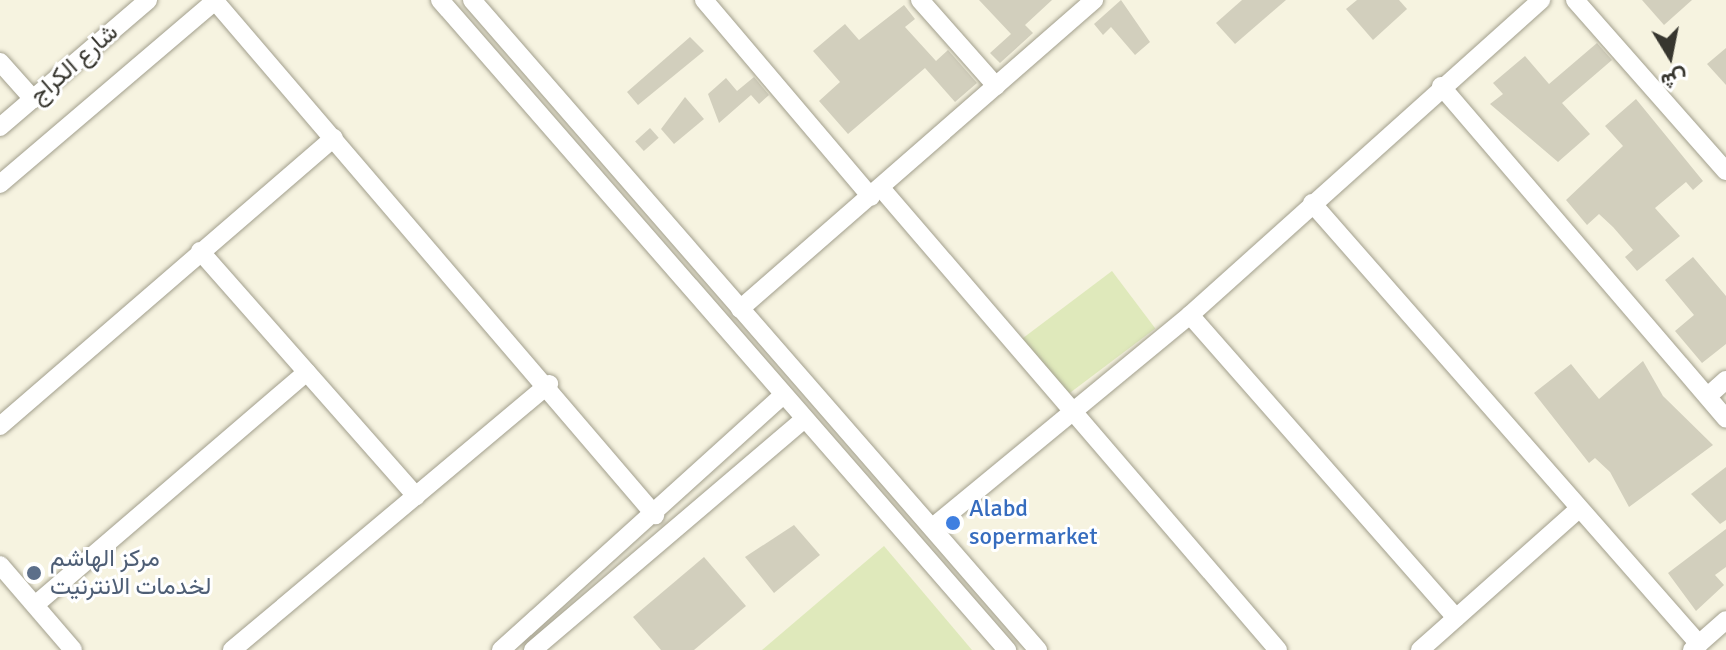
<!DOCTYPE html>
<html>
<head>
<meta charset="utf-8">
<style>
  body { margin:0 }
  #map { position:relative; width:1726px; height:650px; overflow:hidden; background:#f6f3e0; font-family:Signika,Vazirmatn,sans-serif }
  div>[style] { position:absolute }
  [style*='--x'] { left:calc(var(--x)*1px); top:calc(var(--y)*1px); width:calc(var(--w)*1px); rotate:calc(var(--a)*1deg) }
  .green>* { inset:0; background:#dfe9bb; transform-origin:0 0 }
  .building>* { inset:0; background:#d2cfbd; transform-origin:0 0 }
  .roads { filter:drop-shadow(0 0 2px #a29f8d) drop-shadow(0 0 2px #a29f8d) }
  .minor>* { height:18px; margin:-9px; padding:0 9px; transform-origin:9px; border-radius:9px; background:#fff }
  .dots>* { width:22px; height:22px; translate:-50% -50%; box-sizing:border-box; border:4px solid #fff; border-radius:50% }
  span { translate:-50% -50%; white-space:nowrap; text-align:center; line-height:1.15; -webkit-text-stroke:6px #fff; paint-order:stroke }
  .street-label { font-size:24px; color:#37362f }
  .shop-label { font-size:24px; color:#366cbe }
  .left { translate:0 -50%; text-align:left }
  .service-label { font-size:24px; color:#4e5e75 }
  .north { position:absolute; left:1630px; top:16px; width:80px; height:80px; -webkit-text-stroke:6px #fff; paint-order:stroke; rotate:170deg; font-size:22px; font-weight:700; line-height:32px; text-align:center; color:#37362f }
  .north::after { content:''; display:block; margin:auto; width:28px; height:36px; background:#37362f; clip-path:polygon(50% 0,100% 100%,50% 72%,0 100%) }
</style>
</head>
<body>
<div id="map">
  <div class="green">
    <i style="left:1112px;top:271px;width:72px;height:113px;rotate:53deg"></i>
    <i style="clip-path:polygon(884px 546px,972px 650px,762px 650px)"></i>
  </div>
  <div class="building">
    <i style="clip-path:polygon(979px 0,1052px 0,1025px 25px,1033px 33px,1000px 63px,990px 53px,1011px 34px)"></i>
    <i style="clip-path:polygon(1121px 0,1150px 42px,1135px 55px,1111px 27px,1103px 35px,1094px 24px)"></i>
    <i style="clip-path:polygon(1242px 0,1286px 0,1235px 44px,1216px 23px)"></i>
    <i style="clip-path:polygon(1357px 0,1399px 0,1407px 9px,1373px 40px,1346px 9px)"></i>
    <i style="clip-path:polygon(1642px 0,1692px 0,1664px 25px)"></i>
    <i style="clip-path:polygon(904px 5px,915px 19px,905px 27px,936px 61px,948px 50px,977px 83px,955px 102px,925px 68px,848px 134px,819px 101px,840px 82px,813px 51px,845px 24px,859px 40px)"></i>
    <i style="clip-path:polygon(690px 37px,704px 51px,638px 105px,627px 92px)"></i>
    <i style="clip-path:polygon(1597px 43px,1612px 60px,1562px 103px,1590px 134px,1558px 162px,1490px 104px,1503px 94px,1493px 83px,1525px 56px,1549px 84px)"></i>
    <i style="clip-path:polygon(1726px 48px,1726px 85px,1707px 64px)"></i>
    <i style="clip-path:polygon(754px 77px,769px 95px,759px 104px,751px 95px,719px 123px,708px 94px,726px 78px,737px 91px)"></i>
    <i style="clip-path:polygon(685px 97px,704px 119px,674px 144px,661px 129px)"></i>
    <i style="clip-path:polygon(1636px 99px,1703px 181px,1693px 190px,1686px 182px,1655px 208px,1680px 236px,1637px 271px,1625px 257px,1633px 250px,1613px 227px,1599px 214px,1587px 225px,1566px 200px,1623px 146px,1605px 126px)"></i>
    <i style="left:650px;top:128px;width:13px;height:20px;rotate:48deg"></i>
    <i style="clip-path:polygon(1693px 257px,1726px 296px,1726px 344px,1702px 363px,1675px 331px,1694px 315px,1665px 280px)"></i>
    <i style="clip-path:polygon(1643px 361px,1663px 396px,1713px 445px,1629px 507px,1610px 472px,1595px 458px,1589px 463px,1534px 393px,1571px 364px,1599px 399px)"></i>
    <i style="clip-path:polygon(1726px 467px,1726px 520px,1720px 524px,1691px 494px)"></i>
    <i style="clip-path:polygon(794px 525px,820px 555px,774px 593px,745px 557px)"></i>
    <i style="clip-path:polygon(1726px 529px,1726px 567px,1715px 575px,1724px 585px,1696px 611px,1668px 573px)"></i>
    <i style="clip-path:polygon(704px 557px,746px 606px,694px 650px,661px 650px,633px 617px)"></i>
  </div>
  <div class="roads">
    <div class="minor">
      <i style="--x:440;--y:0;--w:863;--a:48.9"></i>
      <i style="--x:472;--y:0;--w:862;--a:48.95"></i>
      <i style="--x:704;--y:0;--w:258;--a:49.7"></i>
      <i style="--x:920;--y:0;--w:115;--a:48.5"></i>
      <i style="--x:1575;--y:0;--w:228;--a:48.6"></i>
      <i style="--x:215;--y:1;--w:677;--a:49.44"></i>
      <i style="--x:0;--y:62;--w:50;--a:48.3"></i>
      <i style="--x:1441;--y:86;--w:438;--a:49.4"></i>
      <i style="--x:0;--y:127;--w:195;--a:-40.6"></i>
      <i style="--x:0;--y:184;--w:284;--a:-40.4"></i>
      <i style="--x:881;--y:188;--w:609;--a:49.33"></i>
      <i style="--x:1312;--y:203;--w:587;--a:48.73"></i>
      <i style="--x:200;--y:251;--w:327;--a:48.6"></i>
      <i style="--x:740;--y:309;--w:470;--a:-41.1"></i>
      <i style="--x:1190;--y:315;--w:403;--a:48.7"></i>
      <i style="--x:1708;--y:396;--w:24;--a:-42"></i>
      <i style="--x:0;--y:426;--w:441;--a:-40.8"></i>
      <i style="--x:934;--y:526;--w:332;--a:-39.5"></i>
      <i style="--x:1190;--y:315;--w:472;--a:-41.9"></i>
      <i style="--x:0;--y:565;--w:112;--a:49.3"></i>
      <i style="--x:35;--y:605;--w:358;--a:-40.6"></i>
      <i style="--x:232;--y:650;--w:414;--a:-40"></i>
      <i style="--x:501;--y:650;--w:377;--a:-42.1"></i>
      <i style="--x:533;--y:650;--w:353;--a:-40.4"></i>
      <i style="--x:1420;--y:650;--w:213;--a:-41.6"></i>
      <i style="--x:1692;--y:650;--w:45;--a:-41.4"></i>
    </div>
  </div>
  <div class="dots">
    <i style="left:953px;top:523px;background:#3f7fe0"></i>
    <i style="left:34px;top:573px;background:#5c6f8a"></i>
  </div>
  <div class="street-label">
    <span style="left:74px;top:64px;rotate:-41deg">شارع الكراج</span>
  </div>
  <div class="shop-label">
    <span class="left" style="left:969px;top:523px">Alabd<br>sopermarket</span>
  </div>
  <div class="service-label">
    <span class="left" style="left:50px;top:573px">مركز الهاشم<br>لخدمات الانترنيت</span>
  </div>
  <div class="north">ش</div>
</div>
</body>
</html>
